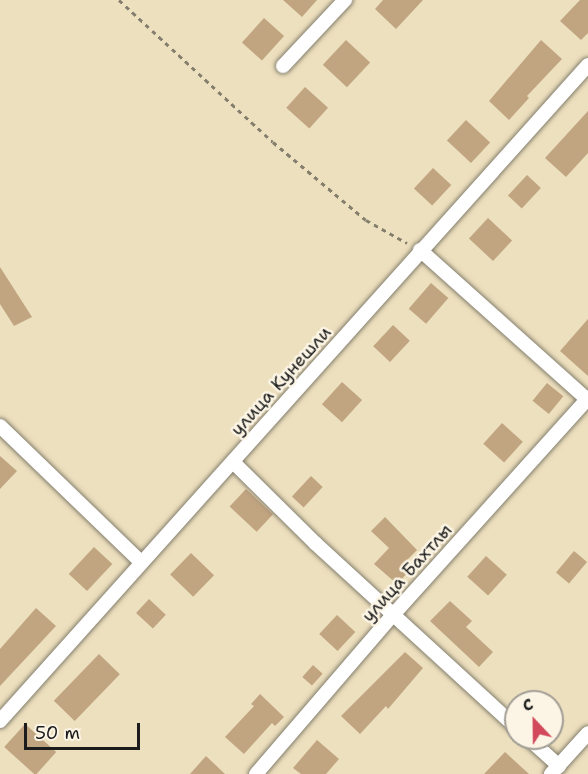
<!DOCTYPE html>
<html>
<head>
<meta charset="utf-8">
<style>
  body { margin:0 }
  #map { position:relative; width:588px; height:774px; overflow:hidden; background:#ede0be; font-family:"Shantell Sans",sans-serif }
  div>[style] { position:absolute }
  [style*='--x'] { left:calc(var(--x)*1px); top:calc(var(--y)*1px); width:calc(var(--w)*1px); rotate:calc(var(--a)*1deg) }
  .building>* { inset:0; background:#c1a480; transform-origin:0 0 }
  .path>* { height:3px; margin-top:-1.5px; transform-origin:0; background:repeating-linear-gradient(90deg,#847e6d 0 4.5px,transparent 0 9px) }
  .roads { filter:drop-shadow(0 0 2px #847e6d) drop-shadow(0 0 2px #847e6d) }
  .minor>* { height:14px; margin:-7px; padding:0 7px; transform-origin:7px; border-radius:7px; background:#fff }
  span { translate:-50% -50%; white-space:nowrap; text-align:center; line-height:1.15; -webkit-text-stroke:5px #fcf5e5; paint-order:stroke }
  .street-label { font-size:18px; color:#1c1c1c }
  .north { position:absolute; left:504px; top:690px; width:60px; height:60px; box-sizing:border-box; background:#fcf5e5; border:2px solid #a29e95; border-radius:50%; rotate:338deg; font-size:16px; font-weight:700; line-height:24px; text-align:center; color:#1c1c1c }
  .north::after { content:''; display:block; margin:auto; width:21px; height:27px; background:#d1495b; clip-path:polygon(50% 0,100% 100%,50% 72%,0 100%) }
  .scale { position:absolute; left:24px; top:723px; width:116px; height:27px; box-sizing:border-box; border:3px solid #1c1c1c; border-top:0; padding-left:8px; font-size:18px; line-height:21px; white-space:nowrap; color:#1c1c1c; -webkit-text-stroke:4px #fcf5e5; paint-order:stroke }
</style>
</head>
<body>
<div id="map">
  <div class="building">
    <i style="clip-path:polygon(283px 0,317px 0,302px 17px)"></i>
    <i style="clip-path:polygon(383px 0,423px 0,396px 29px,375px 9px)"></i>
    <i style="clip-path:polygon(580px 0,588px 0,588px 33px,581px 40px,560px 21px)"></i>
    <i style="left:264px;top:18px;width:27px;height:33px;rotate:42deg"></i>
    <i style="left:346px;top:40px;width:33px;height:34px;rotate:43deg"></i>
    <i style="clip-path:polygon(541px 40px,562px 59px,527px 96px,529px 98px,509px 120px,489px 101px)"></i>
    <i style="left:305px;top:87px;width:31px;height:28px;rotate:42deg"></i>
    <i style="clip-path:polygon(588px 111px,588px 153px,566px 177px,545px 158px)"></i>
    <i style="left:466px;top:120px;width:33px;height:28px;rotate:43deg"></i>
    <i style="left:433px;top:168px;width:25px;height:28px;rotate:43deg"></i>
    <i style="left:527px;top:175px;width:19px;height:28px;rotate:43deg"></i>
    <i style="left:488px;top:218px;width:33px;height:28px;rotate:43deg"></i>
    <i style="clip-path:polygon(0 267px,32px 317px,14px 326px,0 304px)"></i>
    <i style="left:431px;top:283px;width:23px;height:34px;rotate:41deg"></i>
    <i style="clip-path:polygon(588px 319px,588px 376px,560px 351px)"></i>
    <i style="left:393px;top:325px;width:23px;height:29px;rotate:43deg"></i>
    <i style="left:342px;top:382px;width:27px;height:30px;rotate:42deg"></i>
    <i style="left:547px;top:383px;width:21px;height:23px;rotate:39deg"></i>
    <i style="left:502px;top:423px;width:28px;height:28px;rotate:42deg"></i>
    <i style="clip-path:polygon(0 456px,17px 471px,0 489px)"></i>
    <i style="left:311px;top:476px;width:16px;height:28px;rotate:43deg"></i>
    <i style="left:246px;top:489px;width:37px;height:24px;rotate:43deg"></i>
    <i style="clip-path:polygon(385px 517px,417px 550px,406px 561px,413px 567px,397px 584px,374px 564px,389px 548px,371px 531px)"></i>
    <i style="left:94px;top:547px;width:25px;height:37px;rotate:43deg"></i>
    <i style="left:574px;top:551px;width:17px;height:28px;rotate:40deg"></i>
    <i style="left:191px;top:553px;width:32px;height:30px;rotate:44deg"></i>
    <i style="left:486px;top:556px;width:28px;height:28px;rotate:42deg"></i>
    <i style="left:149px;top:599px;width:23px;height:19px;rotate:43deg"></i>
    <i style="clip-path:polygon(450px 601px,472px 621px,466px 627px,493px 652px,479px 667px,430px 621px)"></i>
    <i style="clip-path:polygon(36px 608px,56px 626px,0 686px,0 649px)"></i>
    <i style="left:337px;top:615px;width:25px;height:26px;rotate:43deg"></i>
    <i style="clip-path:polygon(405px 652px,423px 668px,388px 709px,386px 706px,360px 734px,341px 716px)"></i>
    <i style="left:99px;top:654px;width:29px;height:65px;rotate:44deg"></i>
    <i style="left:313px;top:665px;width:13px;height:16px;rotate:42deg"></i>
    <i style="clip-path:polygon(260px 694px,284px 717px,275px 726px,272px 723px,244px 754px,225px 737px,254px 706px,251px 704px)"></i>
    <i style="left:25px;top:724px;width:42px;height:31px;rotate:42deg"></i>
    <i style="clip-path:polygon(317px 740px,339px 759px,326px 774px,301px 774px,293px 768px)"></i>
    <i style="clip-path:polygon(505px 752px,529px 774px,484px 774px)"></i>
    <i style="clip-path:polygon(206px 756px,225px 774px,190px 774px)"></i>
  </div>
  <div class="path">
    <i style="--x:119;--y:0;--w:209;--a:42.7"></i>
    <i style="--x:273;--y:142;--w:121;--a:40"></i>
    <i style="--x:366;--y:220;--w:47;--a:29.3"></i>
  </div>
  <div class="roads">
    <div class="minor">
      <i style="--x:283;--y:66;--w:91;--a:-46.8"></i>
      <i style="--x:420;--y:250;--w:225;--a:41.8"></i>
      <i style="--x:0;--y:426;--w:196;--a:44"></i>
      <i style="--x:233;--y:462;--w:115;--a:44.6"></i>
      <i style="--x:315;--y:543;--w:273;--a:42.5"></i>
      <i style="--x:0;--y:721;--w:881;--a:-48.13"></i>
      <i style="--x:528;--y:738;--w:42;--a:42.1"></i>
      <i style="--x:256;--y:774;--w:208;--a:-49.3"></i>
      <i style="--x:392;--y:616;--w:293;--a:-48"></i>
      <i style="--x:551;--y:774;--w:55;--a:-47.9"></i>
    </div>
  </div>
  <div class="street-label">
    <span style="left:281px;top:381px;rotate:-48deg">улица Кунешли</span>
    <span style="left:407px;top:573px;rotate:-48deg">улица Бахтлы</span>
  </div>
  <div class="north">С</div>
  <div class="scale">50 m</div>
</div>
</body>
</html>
